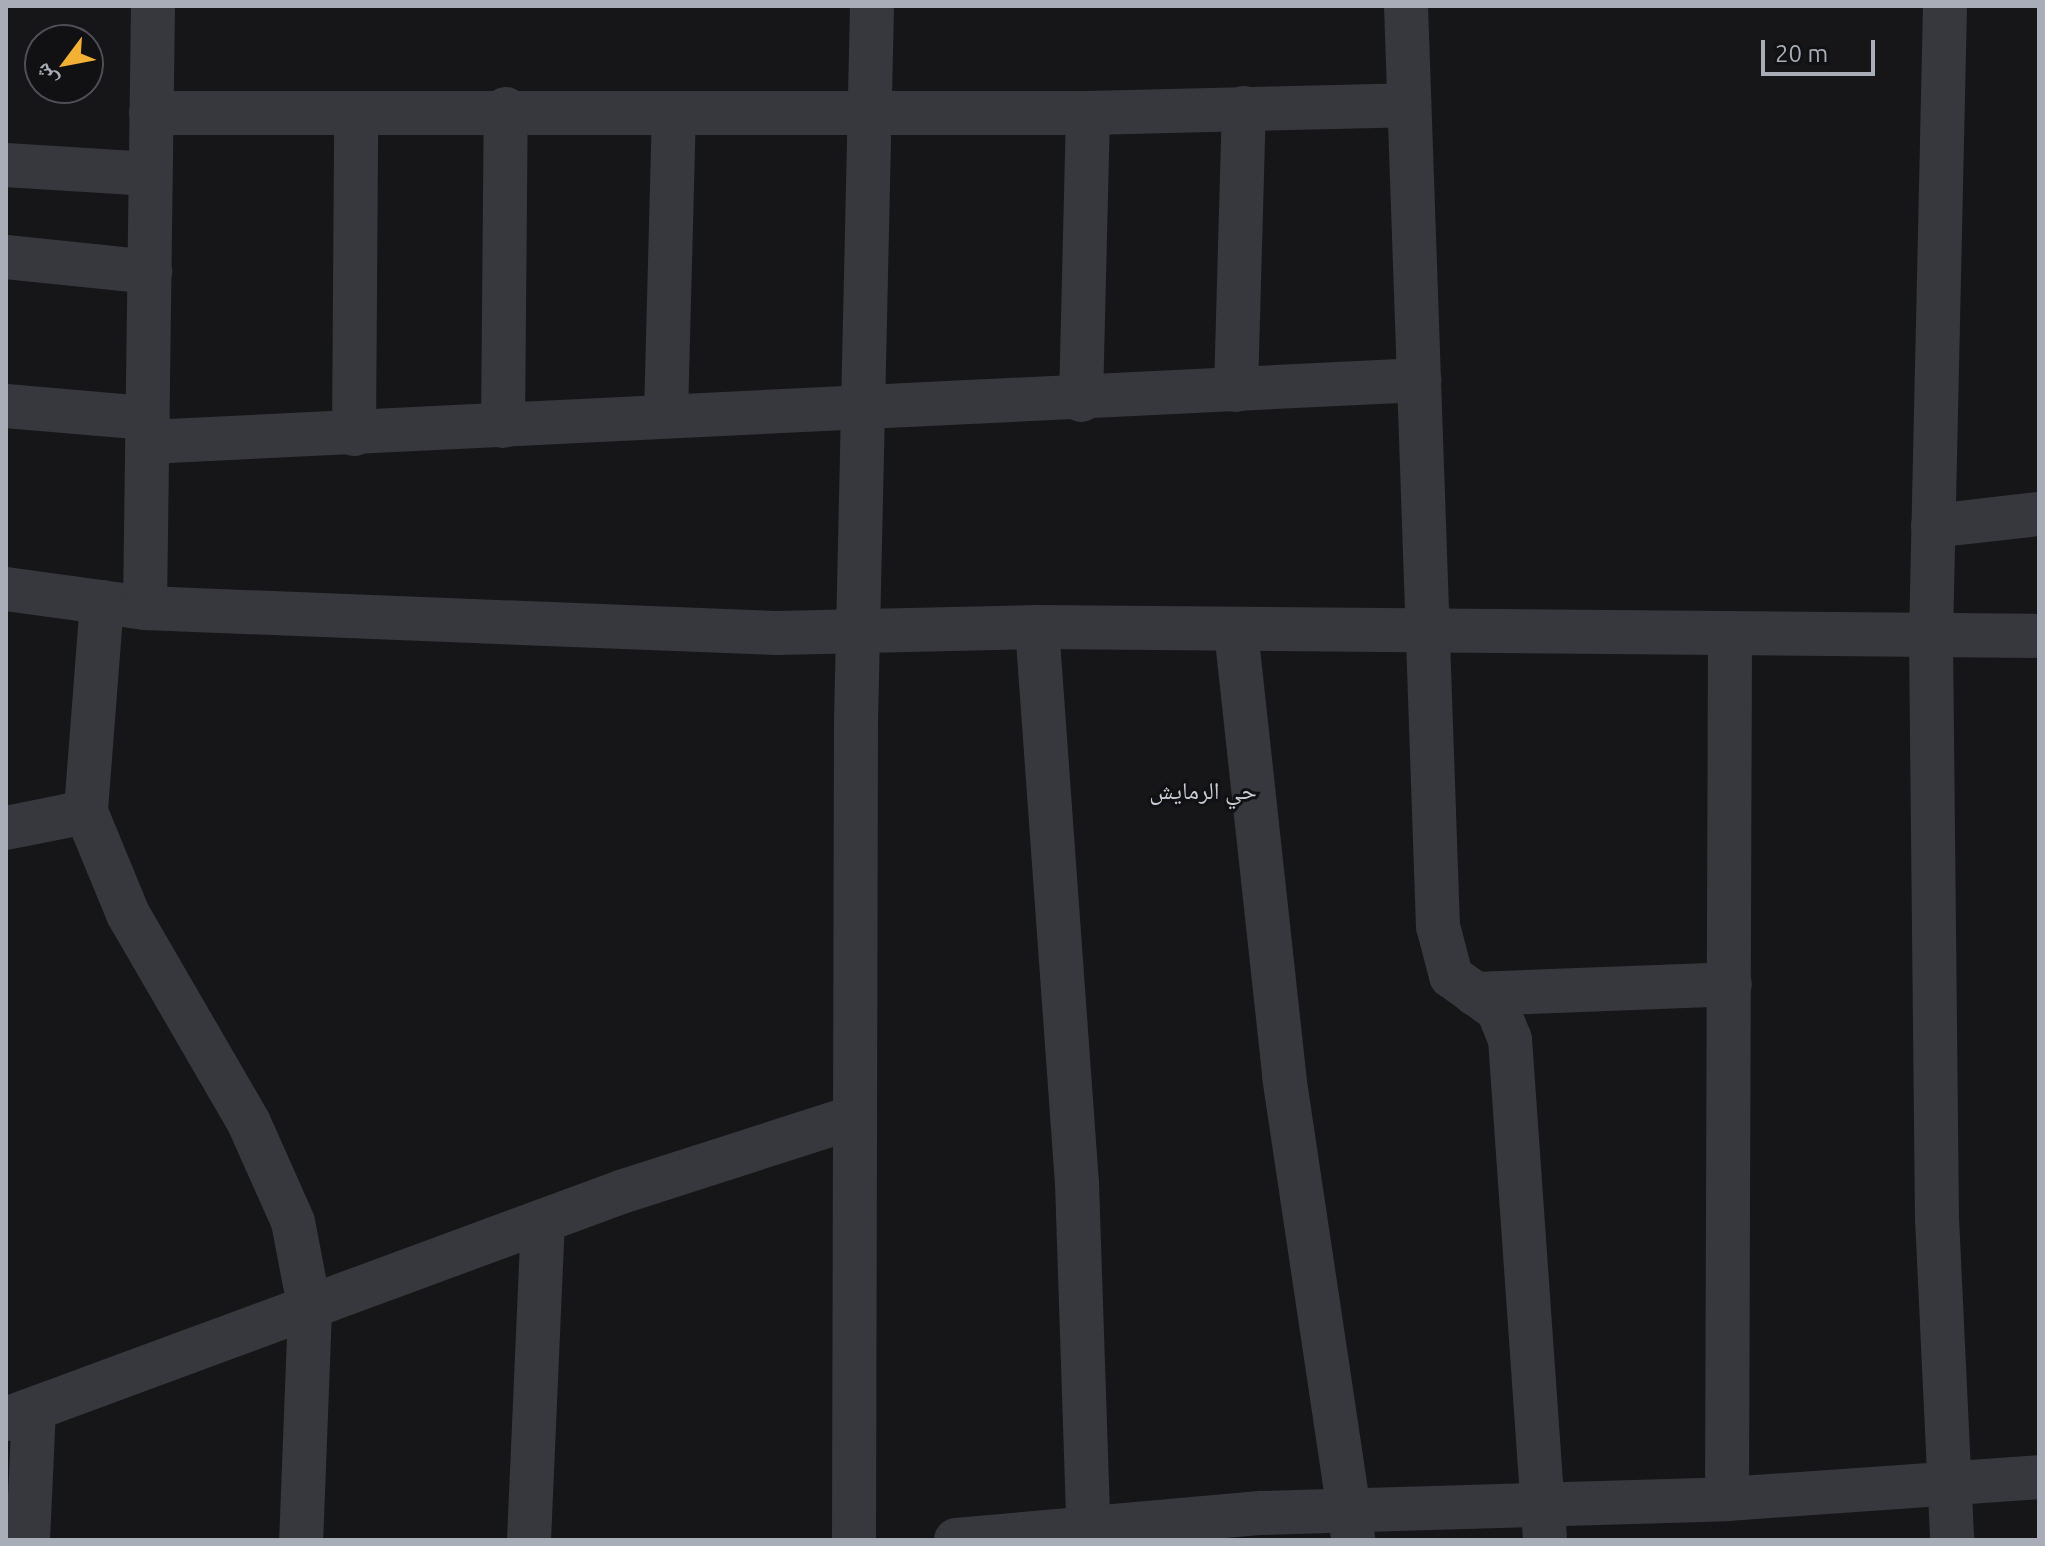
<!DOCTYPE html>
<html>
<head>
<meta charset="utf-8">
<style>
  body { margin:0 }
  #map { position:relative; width:2045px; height:1546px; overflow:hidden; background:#161618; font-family:Ubuntu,"Noto Naskh Arabic",sans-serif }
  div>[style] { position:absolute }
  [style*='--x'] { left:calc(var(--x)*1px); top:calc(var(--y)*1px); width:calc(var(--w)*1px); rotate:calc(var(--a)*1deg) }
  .street>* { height:44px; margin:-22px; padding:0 22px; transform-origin:22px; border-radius:22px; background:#37383d }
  span { translate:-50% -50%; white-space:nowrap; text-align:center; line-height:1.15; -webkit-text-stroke:6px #111113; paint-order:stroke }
  .neighbourhood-label { font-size:24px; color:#c9ccd4 }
  .frame { position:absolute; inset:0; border:8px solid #a8adb8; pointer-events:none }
  .north { position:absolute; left:24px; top:24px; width:80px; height:80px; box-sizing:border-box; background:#111113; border:2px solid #4d4f55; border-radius:50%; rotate:238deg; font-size:22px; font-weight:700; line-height:32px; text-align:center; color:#a8adb8 }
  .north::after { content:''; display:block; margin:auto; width:28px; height:36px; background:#f2b134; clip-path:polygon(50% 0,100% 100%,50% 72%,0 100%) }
  .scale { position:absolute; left:1761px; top:40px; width:114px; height:36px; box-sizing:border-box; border:4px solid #a8adb8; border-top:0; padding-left:10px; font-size:24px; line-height:28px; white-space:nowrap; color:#a8adb8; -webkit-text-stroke:6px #111113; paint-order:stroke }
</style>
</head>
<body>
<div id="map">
  <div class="street">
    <i style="--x:1406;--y:6;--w:921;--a:88.01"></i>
    <i style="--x:1438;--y:926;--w:52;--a:75.4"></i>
    <i style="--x:1451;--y:976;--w:58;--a:35.9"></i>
    <i style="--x:1498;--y:1010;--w:31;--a:68"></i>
    <i style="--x:1510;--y:1039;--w:502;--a:86"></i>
    <i style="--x:1945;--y:6;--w:632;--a:91.27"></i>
    <i style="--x:1931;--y:638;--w:580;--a:89.41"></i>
    <i style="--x:1937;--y:1218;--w:322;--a:87.3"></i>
    <i style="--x:151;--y:113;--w:937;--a:0"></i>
    <i style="--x:1088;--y:113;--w:320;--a:-1.4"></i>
    <i style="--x:6;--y:165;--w:144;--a:3.6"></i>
    <i style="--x:6;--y:257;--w:145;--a:5.9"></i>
    <i style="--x:1236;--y:390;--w:282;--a:-88.4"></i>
    <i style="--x:1081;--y:400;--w:287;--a:-88.6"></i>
    <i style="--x:6;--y:406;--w:142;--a:4.9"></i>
    <i style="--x:666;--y:415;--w:301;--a:-88.5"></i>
    <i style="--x:503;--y:426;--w:317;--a:-89.5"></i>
    <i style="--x:354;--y:434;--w:319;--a:-89.6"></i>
    <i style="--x:148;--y:442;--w:1273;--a:-2.79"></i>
    <i style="--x:1933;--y:526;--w:107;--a:-6.5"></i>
    <i style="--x:6;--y:589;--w:140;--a:7.8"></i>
    <i style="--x:145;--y:608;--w:602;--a:-89.24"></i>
    <i style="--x:102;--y:602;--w:211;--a:94.4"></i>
    <i style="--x:86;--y:812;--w:110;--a:67.6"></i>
    <i style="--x:128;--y:914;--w:241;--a:59.9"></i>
    <i style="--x:249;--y:1123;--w:108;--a:66"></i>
    <i style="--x:293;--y:1222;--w:90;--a:79.1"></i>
    <i style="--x:310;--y:1310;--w:230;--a:92.2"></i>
    <i style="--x:145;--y:608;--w:632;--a:2.27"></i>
    <i style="--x:777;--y:633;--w:260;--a:-1.3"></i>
    <i style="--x:1037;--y:627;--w:1002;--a:0.51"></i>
    <i style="--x:1037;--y:627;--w:557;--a:85.89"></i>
    <i style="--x:1077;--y:1183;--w:357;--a:88.1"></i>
    <i style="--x:1236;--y:631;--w:448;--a:83.8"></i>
    <i style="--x:1284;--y:1076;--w:469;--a:81.5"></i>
    <i style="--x:6;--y:828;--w:82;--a:-11.3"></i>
    <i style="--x:1475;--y:994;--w:255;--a:-2.2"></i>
    <i style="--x:6;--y:1419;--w:656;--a:-20.26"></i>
    <i style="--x:621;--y:1192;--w:246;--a:-17.8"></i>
    <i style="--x:1727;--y:1499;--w:864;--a:-89.8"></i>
    <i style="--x:28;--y:1540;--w:130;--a:-87.4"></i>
    <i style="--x:529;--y:1540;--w:319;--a:-87.5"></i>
    <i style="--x:854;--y:1540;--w:818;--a:-89.86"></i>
    <i style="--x:856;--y:722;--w:716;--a:-88.72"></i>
    <i style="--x:956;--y:1540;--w:306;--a:-5.1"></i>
    <i style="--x:1261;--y:1513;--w:466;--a:-1.7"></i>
    <i style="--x:1727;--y:1499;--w:313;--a:-4"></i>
  </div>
  <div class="neighbourhood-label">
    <span style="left:1203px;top:791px">حي الرمايش</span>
  </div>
  <div class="frame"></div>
  <div class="north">ش</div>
  <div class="scale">20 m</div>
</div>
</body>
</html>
